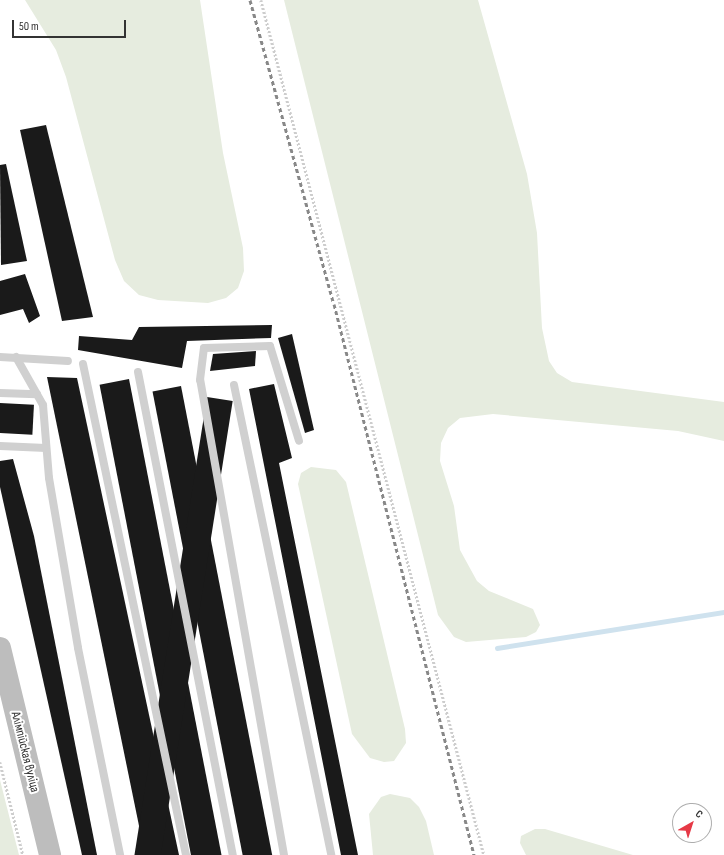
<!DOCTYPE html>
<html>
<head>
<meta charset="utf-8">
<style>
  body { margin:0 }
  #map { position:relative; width:724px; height:855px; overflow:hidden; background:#fff; font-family:"Sofia Sans Condensed",sans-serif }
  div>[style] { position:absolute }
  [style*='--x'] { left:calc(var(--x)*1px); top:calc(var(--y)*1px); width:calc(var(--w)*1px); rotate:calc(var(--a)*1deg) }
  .green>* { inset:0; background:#e6ecdf }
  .stream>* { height:4.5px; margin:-2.25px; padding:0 2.25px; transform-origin:2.25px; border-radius:2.25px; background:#cfe2ee }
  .building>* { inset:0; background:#1a1a1a; transform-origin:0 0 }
  .path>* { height:2.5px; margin-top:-1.25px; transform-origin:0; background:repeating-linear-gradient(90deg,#cdcdcd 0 2px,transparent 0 4px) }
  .lane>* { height:8px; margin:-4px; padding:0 4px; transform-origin:4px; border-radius:4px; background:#d0d0d0 }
  .secondary>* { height:22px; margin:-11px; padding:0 11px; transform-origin:11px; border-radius:11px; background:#bdbdbd }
  .rail>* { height:3px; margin-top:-1.5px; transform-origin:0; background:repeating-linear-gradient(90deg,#888 0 4px,transparent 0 7px) }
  span { translate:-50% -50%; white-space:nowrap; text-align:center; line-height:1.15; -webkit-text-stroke:4px #fff; paint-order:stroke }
  .street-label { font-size:13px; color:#333 }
  .north { position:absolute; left:672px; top:803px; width:40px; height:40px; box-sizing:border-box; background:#fff; border:1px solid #adadad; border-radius:50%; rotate:39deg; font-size:11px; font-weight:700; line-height:16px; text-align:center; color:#333 }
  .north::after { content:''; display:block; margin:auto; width:14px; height:18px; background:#e63946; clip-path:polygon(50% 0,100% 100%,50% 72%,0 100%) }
  .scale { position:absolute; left:12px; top:20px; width:114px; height:18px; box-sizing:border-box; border:2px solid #333; border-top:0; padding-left:5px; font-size:12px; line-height:14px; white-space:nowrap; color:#333; -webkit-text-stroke:3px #fff; paint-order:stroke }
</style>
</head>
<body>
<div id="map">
  <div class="green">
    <i style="clip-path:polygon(25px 0,200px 0,223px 153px,243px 248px,244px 271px,238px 288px,226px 298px,208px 303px,158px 300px,139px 295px,124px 281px,115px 260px,66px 77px,56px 50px)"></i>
    <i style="clip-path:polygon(284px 0,478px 0,527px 174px,537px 233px,542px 328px,549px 361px,557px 373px,572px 382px,724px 402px,724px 441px,678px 431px,493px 414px,460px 418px,448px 428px,441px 443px,440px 461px,454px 506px,460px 550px,477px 581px,489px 591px,533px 609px,540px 625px,536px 632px,526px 637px,466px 642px,454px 637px,438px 615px)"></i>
    <i style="clip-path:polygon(311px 467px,336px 470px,346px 482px,405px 729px,406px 743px,394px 761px,384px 762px,370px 758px,352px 734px,298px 484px,301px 473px)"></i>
    <i style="clip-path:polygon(0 780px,19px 855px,0 855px)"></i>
    <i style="clip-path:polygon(390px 794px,410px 798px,419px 807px,426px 821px,434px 855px,373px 855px,369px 814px,381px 797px)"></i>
    <i style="clip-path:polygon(535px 829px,545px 829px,633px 855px,526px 855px,520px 843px,521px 836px)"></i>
  </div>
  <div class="stream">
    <i style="--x:497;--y:648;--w:230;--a:-9"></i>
  </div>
  <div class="building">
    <i style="clip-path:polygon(46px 125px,93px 317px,62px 321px,20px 130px)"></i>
    <i style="clip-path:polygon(6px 164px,27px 261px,1px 265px,0 165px)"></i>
    <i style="clip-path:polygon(25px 274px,40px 316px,29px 323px,23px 309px,0 315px,0 281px)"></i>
    <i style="clip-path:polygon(272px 325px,271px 338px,187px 341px,182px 368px,78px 350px,79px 336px,132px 340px,139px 327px)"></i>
    <i style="clip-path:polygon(292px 334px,314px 430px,305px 433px,278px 338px)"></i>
    <i style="clip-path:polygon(256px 351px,255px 366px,210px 371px,213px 354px)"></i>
    <i style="clip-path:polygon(47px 377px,77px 378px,179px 855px,145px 855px)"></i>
    <i style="left:129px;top:379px;width:485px;height:30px;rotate:79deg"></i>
    <i style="clip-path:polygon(274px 384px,292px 458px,279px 463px,358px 855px,341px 855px,249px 389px)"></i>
    <i style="left:181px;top:386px;width:478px;height:29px;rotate:79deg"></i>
    <i style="left:207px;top:397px;width:26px;height:466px;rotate:9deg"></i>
    <i style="left:0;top:403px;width:34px;height:30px;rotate:3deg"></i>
    <i style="clip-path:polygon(13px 459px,34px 536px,97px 855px,82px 855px,0 487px,0 461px)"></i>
  </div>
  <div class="path">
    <i style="--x:261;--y:0;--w:884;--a:75.38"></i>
    <i style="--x:0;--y:762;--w:96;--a:76.1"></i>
  </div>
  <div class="lane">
    <i style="--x:0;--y:357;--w:68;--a:3.4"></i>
    <i style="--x:16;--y:357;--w:55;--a:60.6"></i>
    <i style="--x:43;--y:405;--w:73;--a:85.3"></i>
    <i style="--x:49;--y:478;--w:172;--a:80.3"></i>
    <i style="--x:78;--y:648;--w:211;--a:78.5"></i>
    <i style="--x:83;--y:364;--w:502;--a:78.15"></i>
    <i style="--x:138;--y:372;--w:492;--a:78.9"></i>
    <i style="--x:234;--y:385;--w:480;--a:78.3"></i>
    <i style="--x:0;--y:393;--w:37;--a:2"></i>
    <i style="--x:0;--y:446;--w:46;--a:2.5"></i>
    <i style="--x:284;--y:855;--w:482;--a:-100"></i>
    <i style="--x:200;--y:380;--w:32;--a:-83"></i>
    <i style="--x:204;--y:348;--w:66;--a:-1.7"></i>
    <i style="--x:270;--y:346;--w:99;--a:73"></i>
  </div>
  <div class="secondary">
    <i style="--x:0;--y:648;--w:213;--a:76.4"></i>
  </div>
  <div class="rail">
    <i style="--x:250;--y:0;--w:315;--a:74.6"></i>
    <i style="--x:334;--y:304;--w:569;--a:75.74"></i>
  </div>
  <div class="street-label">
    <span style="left:25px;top:752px;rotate:76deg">Алімпійская вуліца</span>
  </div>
  <div class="north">С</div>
  <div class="scale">50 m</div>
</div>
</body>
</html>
